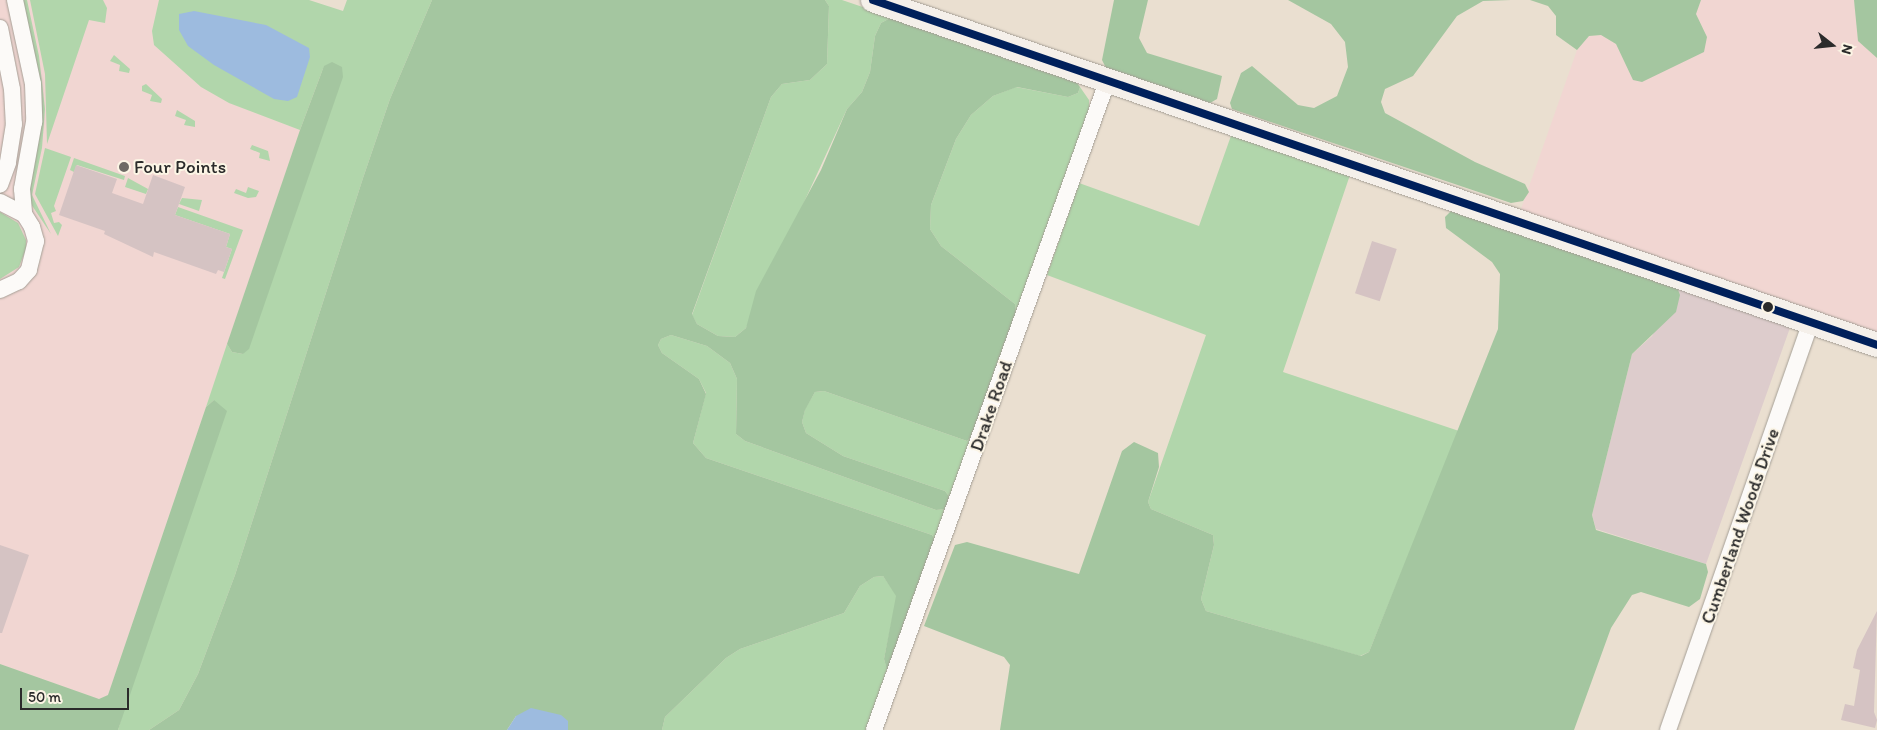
<!DOCTYPE html>
<html>
<head>
<meta charset="utf-8">
<style>
  body { margin:0 }
  #map { position:relative; width:1877px; height:730px; overflow:hidden; background:#eadfd0; font-family:Itim,sans-serif }
  div>[style] { position:absolute }
  [style*='--x'] { left:calc(var(--x)*1px); top:calc(var(--y)*1px); width:calc(var(--w)*1px); rotate:calc(var(--a)*1deg) }
  .built>* { inset:0; background:#f1d6d2 }
  .industrial>* { inset:0; background:#dcc }
  .green>* { inset:0; background:#b1d6ab }
  .forest>* { inset:0; background:#a4c6a0 }
  .water>* { inset:0; background:#9dbbdf }
  .building>* { inset:0; background:#d5c3c3; transform-origin:0 0 }
  .roads { filter:drop-shadow(0 0 1px #a59f96) drop-shadow(0 0 1px #a59f96) }
  .street>* { height:16px; margin:-8px; padding:0 8px; transform-origin:8px; border-radius:8px; background:#fcfaf8 }
  .secondary>* { height:24px; margin:-12px; padding:0 12px; transform-origin:12px; border-radius:12px; background:#f5f0ea }
  .bus-1>* { height:8px; margin:-4px; padding:0 4px; transform-origin:4px; border-radius:4px; background:#00205b }
  .dots>* { width:14px; height:14px; translate:-50% -50%; box-sizing:border-box; border:2px solid #fcf5e5; border-radius:50% }
  span { translate:-50% -50%; white-space:nowrap; text-align:center; line-height:1.15; -webkit-text-stroke:4px #fcf5e5; paint-order:stroke }
  .poi-label { font-size:19px; color:#2b2b2b }
  .left { translate:0 -50%; text-align:left }
  .street-label { font-size:19px; color:#2b2b2b }
  .north { position:absolute; left:1807px; top:20px; width:50px; height:50px; -webkit-text-stroke:4px #fcf5e5; paint-order:stroke; rotate:106deg; font-size:14px; font-weight:700; line-height:20px; text-align:center; color:#2b2b2b }
  .north::after { content:''; display:block; margin:auto; width:18px; height:22px; background:#2b2b2b; clip-path:polygon(50% 0,100% 100%,50% 72%,0 100%) }
  .scale { position:absolute; left:20px; top:688px; width:109px; height:22px; box-sizing:border-box; border:2px solid #2b2b2b; border-top:0; padding-left:6px; font-size:15px; line-height:18px; white-space:nowrap; color:#2b2b2b; -webkit-text-stroke:4px #fcf5e5; paint-order:stroke }
</style>
</head>
<body>
<div id="map">
  <div class="built">
    <i style="clip-path:polygon(0 0,159px 0,152px 31px,154px 45px,201px 87px,229px 103px,300px 130px,108px 695px,99px 699px,0 664px)"></i>
    <i style="clip-path:polygon(1701px 0,1854px 0,1858px 41px,1877px 58px,1877px 353px,1513px 232px,1577px 50px,1589px 36px,1601px 35px,1616px 44px,1633px 80px,1707px 37px,1696px 14px)"></i>
  </div>
  <div class="industrial">
    <i style="clip-path:polygon(1677px 287px,1791px 325px,1706px 564px,1596px 529px,1592px 515px,1632px 354px,1652px 336px)"></i>
  </div>
  <div class="green">
    <i style="clip-path:polygon(22px 0,27px 0,39px 56px,45px 109px,42px 148px,32px 195px,51px 234px,27px 198px,35px 158px)"></i>
    <i style="clip-path:polygon(30px 0,103px 0,107px 8px,105px 23px,89px 20px,47px 144px,45px 74px)"></i>
    <i style="clip-path:polygon(159px 0,309px 0,343px 11px,347px 0,432px 0,390px 99px,363px 178px,235px 575px,198px 674px,179px 710px,149px 730px,118px 730px,214px 400px,206px 407px,227px 344px,232px 352px,243px 354px,324px 66px,300px 130px,229px 103px,201px 87px,154px 45px,152px 31px)"></i>
    <i style="clip-path:polygon(825px 0,842px 0,892px 17px,881px 23px,875px 36px,870px 72px,862px 92px,847px 109px,746px 328px,735px 337px,718px 336px,697px 324px,692px 315px,771px 97px,782px 84px,810px 80px,827px 64px,829px 6px)"></i>
    <i style="clip-path:polygon(114px 55px,130px 69px,129px 73px,119px 71px,120px 65px,110px 61px)"></i>
    <i style="clip-path:polygon(146px 84px,162px 99px,161px 103px,150px 101px,152px 95px,142px 91px,142px 86px)"></i>
    <i style="clip-path:polygon(1016px 87px,1068px 97px,1078px 93px,1080px 87px,1089px 100px,1089px 113px,1016px 316px,1015px 304px,941px 246px,930px 229px,931px 205px,956px 139px,971px 115px,993px 96px)"></i>
    <i style="clip-path:polygon(177px 110px,195px 121px,195px 127px,184px 125px,186px 120px,175px 116px)"></i>
    <i style="clip-path:polygon(1232px 133px,1350px 175px,1283px 372px,1459px 431px,1369px 652px,1360px 656px,1206px 611px,1201px 599px,1214px 545px,1213px 535px,1151px 509px,1148px 502px,1206px 335px,1047px 275px,1079px 183px,1199px 226px)"></i>
    <i style="clip-path:polygon(252px 145px,268px 151px,270px 161px,259px 158px,260px 153px,250px 149px)"></i>
    <i style="clip-path:polygon(45px 148px,71px 157px,54px 206px,56px 211px,51px 213px,54px 223px,59px 222px,62px 225px,58px 236px,35px 194px)"></i>
    <i style="clip-path:polygon(74px 158px,125px 176px,124px 180px,77px 165px,74px 172px,70px 170px)"></i>
    <i style="clip-path:polygon(128px 178px,148px 189px,146px 194px,125px 187px)"></i>
    <i style="clip-path:polygon(248px 187px,259px 191px,256px 197px,248px 198px,234px 193px,236px 189px,246px 193px)"></i>
    <i style="clip-path:polygon(182px 198px,202px 200px,199px 211px,179px 204px)"></i>
    <i style="clip-path:polygon(178px 207px,243px 230px,225px 279px,222px 278px,232px 249px,226px 247px,230px 234px,175px 215px)"></i>
    <i style="clip-path:polygon(0 212px,18px 223px,26px 240px,26px 249px,19px 267px,0 279px)"></i>
    <i style="clip-path:polygon(671px 335px,707px 346px,730px 363px,737px 379px,736px 434px,745px 441px,936px 510px,948px 509px,937px 543px,932px 535px,706px 458px,693px 443px,706px 393px,699px 379px,662px 353px,658px 345px,661px 339px)"></i>
    <i style="clip-path:polygon(824px 391px,967px 441px,976px 433px,951px 499px,945px 491px,843px 456px,806px 433px,802px 422px,805px 409px,815px 392px)"></i>
    <i style="clip-path:polygon(883px 576px,897px 596px,884px 659px,887px 669px,870px 730px,662px 730px,665px 717px,726px 658px,740px 649px,844px 613px,860px 586px,874px 577px)"></i>
  </div>
  <div class="forest">
    <i style="clip-path:polygon(432px 0,825px 0,829px 6px,827px 64px,810px 80px,782px 84px,771px 97px,692px 314px,697px 324px,718px 336px,735px 337px,746px 328px,756px 291px,821px 170px,847px 109px,862px 92px,870px 72px,875px 36px,881px 23px,892px 17px,1074px 79px,1080px 87px,1078px 93px,1068px 97px,1017px 87px,993px 96px,971px 115px,956px 139px,931px 205px,930px 229px,941px 246px,1015px 304px,1016px 316px,976px 433px,967px 441px,824px 391px,815px 392px,805px 410px,802px 422px,806px 433px,843px 456px,945px 491px,951px 499px,948px 509px,936px 510px,745px 441px,736px 434px,737px 379px,730px 363px,707px 346px,671px 335px,661px 339px,658px 345px,662px 353px,699px 379px,706px 394px,693px 443px,706px 458px,932px 535px,937px 543px,895px 661px,887px 670px,884px 659px,896px 596px,883px 576px,874px 577px,860px 586px,844px 613px,740px 649px,726px 658px,665px 717px,662px 730px,568px 730px,568px 721px,516px 716px,507px 730px,149px 730px,179px 710px,198px 674px,235px 575px,363px 178px,390px 99px)"></i>
    <i style="clip-path:polygon(1114px 0,1148px 0,1139px 38px,1147px 53px,1222px 76px,1217px 99px,1210px 103px,1106px 68px,1102px 60px)"></i>
    <i style="clip-path:polygon(1288px 0,1511px 0,1483px 1px,1457px 16px,1413px 76px,1385px 89px,1381px 102px,1385px 113px,1475px 162px,1525px 184px,1529px 192px,1523px 201px,1511px 203px,1232px 109px,1230px 103px,1241px 73px,1252px 66px,1298px 105px,1314px 108px,1337px 96px,1348px 67px,1345px 42px,1331px 24px)"></i>
    <i style="clip-path:polygon(1530px 0,1701px 0,1696px 14px,1707px 37px,1704px 52px,1642px 82px,1633px 80px,1616px 44px,1601px 35px,1589px 36px,1577px 50px,1556px 35px,1556px 16px,1548px 6px)"></i>
    <i style="clip-path:polygon(1854px 0,1877px 0,1877px 58px,1858px 41px)"></i>
    <i style="clip-path:polygon(332px 62px,342px 67px,343px 77px,249px 349px,243px 354px,232px 352px,227px 344px,300px 130px,324px 66px)"></i>
    <i style="clip-path:polygon(1451px 211px,1677px 287px,1680px 295px,1676px 312px,1632px 354px,1592px 515px,1596px 530px,1706px 564px,1708px 572px,1700px 599px,1689px 607px,1641px 592px,1632px 595px,1611px 628px,1574px 730px,1000px 730px,1010px 665px,1004px 657px,924px 626px,955px 545px,967px 542px,1079px 574px,1122px 451px,1134px 442px,1158px 453px,1159px 467px,1148px 502px,1151px 509px,1213px 535px,1214px 545px,1201px 599px,1206px 611px,1361px 656px,1369px 652px,1498px 329px,1500px 274px,1492px 262px,1446px 228px,1445px 217px)"></i>
    <i style="clip-path:polygon(214px 400px,227px 411px,118px 730px,0 730px,0 664px,99px 699px,108px 695px,206px 407px)"></i>
  </div>
  <div class="water">
    <i style="clip-path:polygon(194px 11px,266px 25px,309px 48px,310px 57px,297px 97px,288px 101px,274px 99px,214px 65px,188px 46px,179px 30px,179px 14px)"></i>
    <i style="clip-path:polygon(531px 708px,561px 715px,568px 721px,568px 730px,507px 730px,516px 716px)"></i>
  </div>
  <div class="building">
    <i style="clip-path:polygon(76px 165px,117px 179px,112px 193px,143px 204px,153px 175px,185px 187px,175px 215px,230px 234px,226px 247px,232px 249px,224px 272px,218px 270px,216px 274px,154px 252px,153px 257px,104px 234px,105px 231px,59px 215px)"></i>
    <i style="left:1372px;top:241px;width:26px;height:55px;rotate:18deg"></i>
    <i style="clip-path:polygon(0 545px,29px 555px,2px 633px,0 633px)"></i>
    <i style="clip-path:polygon(1877px 611px,1874px 712px,1877px 720px,1875px 728px,1841px 720px,1845px 704px,1854px 706px,1860px 670px,1853px 668px,1857px 650px)"></i>
  </div>
  <div class="roads">
    <div class="street">
      <i style="--x:15;--y:0;--w:86;--a:77.9"></i>
      <i style="--x:33;--y:84;--w:38;--a:88"></i>
      <i style="--x:34;--y:122;--w:68;--a:100.2"></i>
      <i style="--x:22;--y:189;--w:25;--a:85"></i>
      <i style="--x:0;--y:28;--w:62;--a:78.9"></i>
      <i style="--x:12;--y:89;--w:35;--a:87"></i>
      <i style="--x:14;--y:124;--w:39;--a:99"></i>
      <i style="--x:8;--y:163;--w:23;--a:110"></i>
      <i style="--x:0;--y:202;--w:27;--a:27"></i>
      <i style="--x:24;--y:214;--w:15;--a:58"></i>
      <i style="--x:32;--y:227;--w:15;--a:74"></i>
      <i style="--x:36;--y:241;--w:30;--a:104"></i>
      <i style="--x:29;--y:270;--w:15;--a:132"></i>
      <i style="--x:19;--y:281;--w:21;--a:155"></i>
      <i style="--x:874;--y:730;--w:689;--a:-70.22"></i>
      <i style="--x:1668;--y:730;--w:432;--a:-70.7"></i>
    </div>
    <div class="secondary">
      <i style="--x:873;--y:0;--w:1062;--a:18.96"></i>
    </div>
  </div>
  <div class="bus-1">
    <i style="--x:873;--y:0;--w:1062;--a:18.96"></i>
  </div>
  <div class="dots">
    <i style="left:124px;top:167px;background:#6e6a65"></i>
    <i style="left:1768px;top:307px;background:#2b2b2b"></i>
  </div>
  <div class="poi-label">
    <span class="left" style="left:134px;top:167px">Four Points</span>
  </div>
  <div class="street-label">
    <span style="left:991px;top:406px;rotate:-71deg">Drake Road</span>
    <span style="left:1740px;top:526px;rotate:-71deg">Cumberland Woods Drive</span>
  </div>
  <div class="north">N</div>
  <div class="scale">50 m</div>
</div>
</body>
</html>
